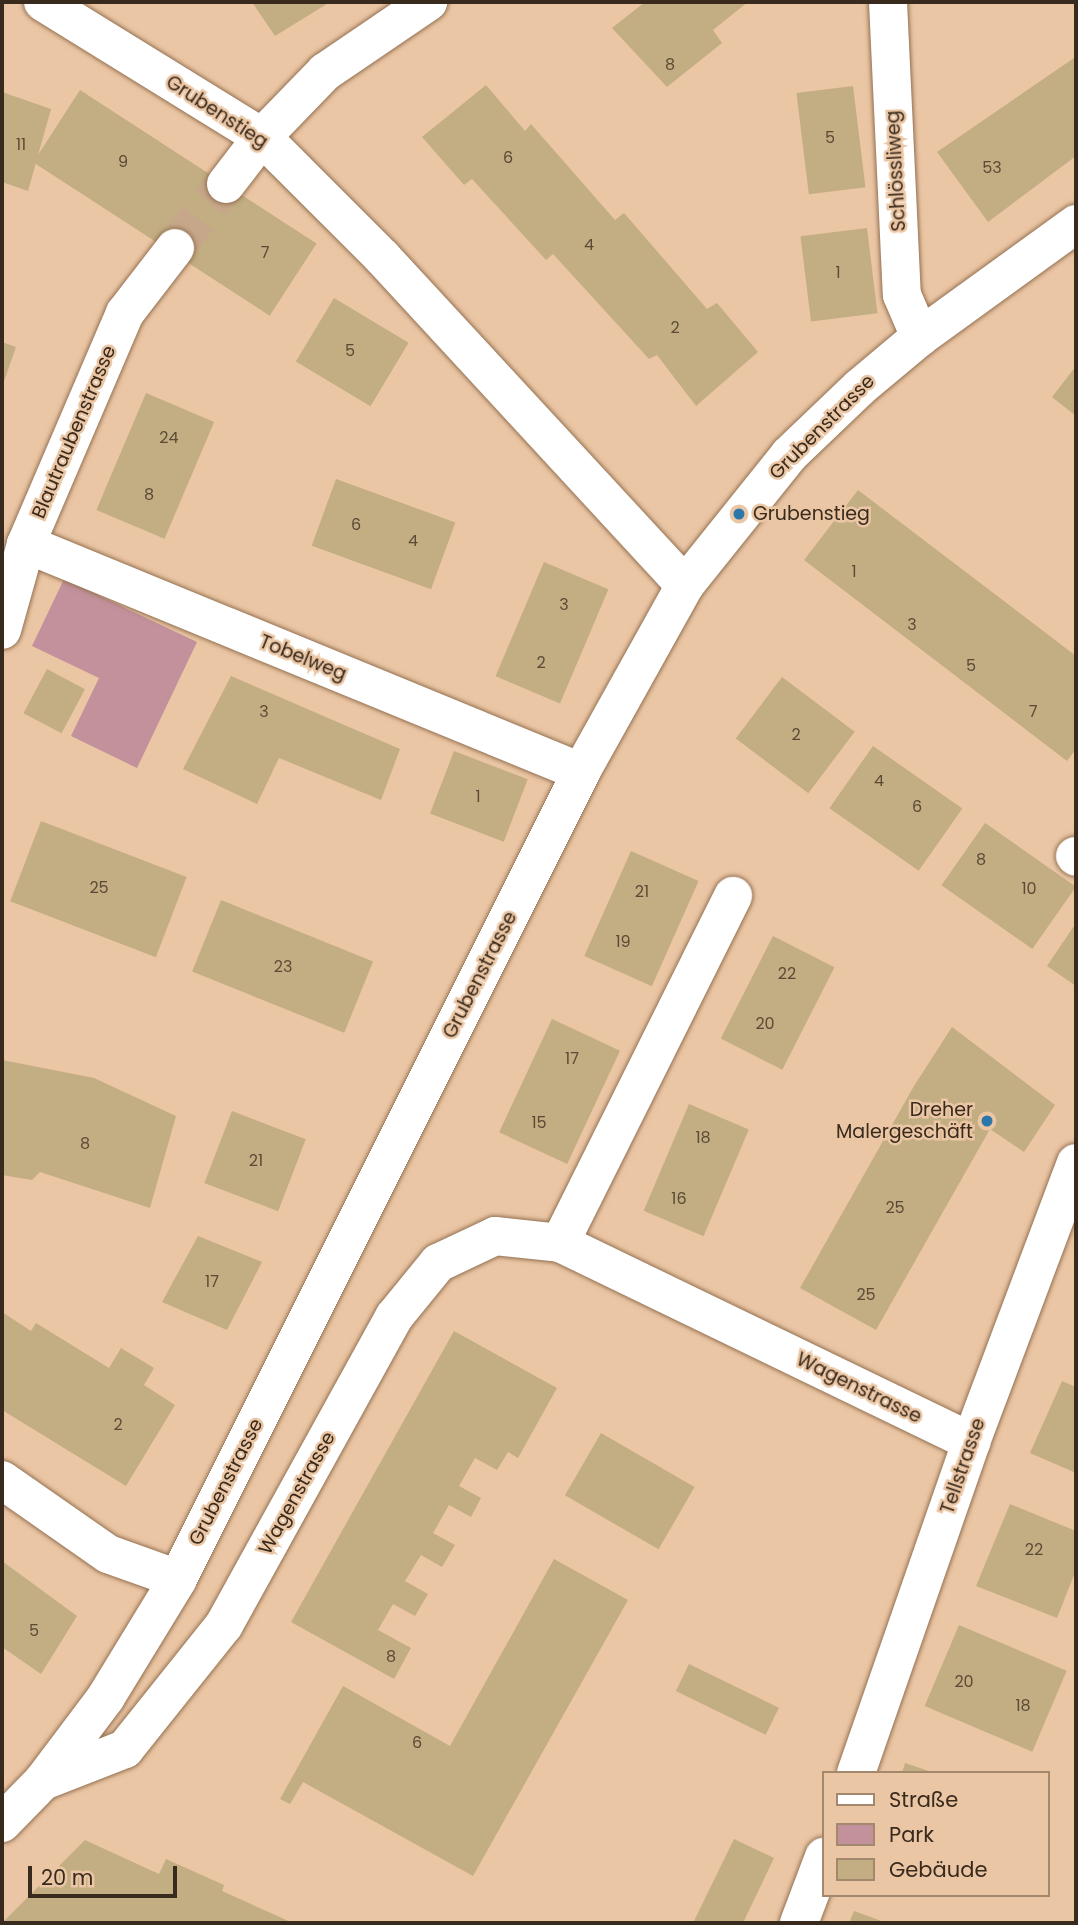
<!DOCTYPE html>
<html>
<head>
<meta charset="utf-8">
<style>
  body { margin:0 }
  #map { position:relative; width:1078px; height:1925px; overflow:hidden; background:#ebc6a4; font-family:Poppins,sans-serif }
  div>[style] { position:absolute }
  [style*='--x'] { left:calc(var(--x)*1px); top:calc(var(--y)*1px); width:calc(var(--w)*1px); rotate:calc(var(--a)*1deg) }
  .green>* { inset:0; background:#c2919c }
  .building>* { inset:0; background:#c3ad83; transform-origin:0 0 }
  .minor-tunnel>* { height:38px; margin-top:-19px; transform-origin:0; background:repeating-linear-gradient(90deg,#c7a789 0 38px,transparent 0 57px) }
  .roads { filter:drop-shadow(0 0 2px #937152) drop-shadow(0 0 2px #937152) }
  .minor>* { height:38px; margin:-19px; padding:0 19px; transform-origin:19px; border-radius:19px; background:#fff }
  .dots>* { width:19px; height:19px; translate:-50% -50%; box-sizing:border-box; border:4px solid #ebc6a4; border-radius:50% }
  span { translate:-50% -50%; white-space:nowrap; text-align:center; line-height:1.15; -webkit-text-stroke:5px #ebc6a4; paint-order:stroke }
  .number-label { font-size:16px; color:#5b4b36 }
  .number-label span { -webkit-text-stroke-width:0 }
  .street-label { font-size:19px; color:#382a1d }
  .poi-label { font-size:19px; color:#382a1d }
  .left { translate:0 -50%; text-align:left }
  .right { translate:-100% -50%; text-align:right }
  .frame { position:absolute; inset:0; border:4px solid #382a1d; pointer-events:none }
  .legend { position:absolute; left:822px; top:1771px; width:228px; height:126px; box-sizing:border-box; background:#ebc6a4; border:2px solid #a3886e; margin:0; padding:9px 12px; list-style:none; font-size:21px; color:#382a1d }
  .legend li { display:flex; align-items:center; gap:14px; height:35px }
  .legend b { width:35px; border:2px solid #a3886e }
  .scale { position:absolute; left:28px; top:1866px; width:149px; height:32px; box-sizing:border-box; border:4px solid #382a1d; border-top:0; padding-left:9px; font-size:21px; line-height:24px; white-space:nowrap; color:#382a1d; -webkit-text-stroke:5px #ebc6a4; paint-order:stroke }
</style>
</head>
<body>
<div id="map">
  <div class="green">
    <i style="clip-path:polygon(64px 579px,197px 642px,137px 768px,71px 736px,99px 678px,32px 646px)"></i>
  </div>
  <div class="building">
    <i style="clip-path:polygon(252px 2px,330px 2px,275px 36px)"></i>
    <i style="clip-path:polygon(645px 2px,748px 2px,713px 30px,722px 43px,667px 87px,612px 28px)"></i>
    <i style="clip-path:polygon(1074px 58px,1076px 61px,1076px 156px,988px 222px,937px 152px)"></i>
    <i style="clip-path:polygon(486px 85px,525px 131px,531px 124px,615px 220px,624px 213px,707px 309px,717px 303px,758px 352px,696px 406px,657px 355px,649px 359px,553px 254px,546px 260px,472px 179px,464px 185px,422px 137px)"></i>
    <i style="left:853px;top:86px;width:102px;height:57px;rotate:83deg"></i>
    <i style="left:80px;top:90px;width:282px;height:86px;rotate:33deg"></i>
    <i style="clip-path:polygon(2px 92px,51px 109px,28px 191px,2px 182px)"></i>
    <i style="left:867px;top:228px;width:86px;height:67px;rotate:83deg"></i>
    <i style="left:334px;top:298px;width:87px;height:74px;rotate:31deg"></i>
    <i style="clip-path:polygon(2px 342px,16px 347px,2px 387px)"></i>
    <i style="clip-path:polygon(1076px 366px,1076px 416px,1052px 397px)"></i>
    <i style="left:146px;top:393px;width:74px;height:127px;rotate:23deg"></i>
    <i style="left:336px;top:479px;width:127px;height:71px;rotate:20deg"></i>
    <i style="clip-path:polygon(858px 490px,1076px 656px,1076px 749px,1067px 761px,804px 560px)"></i>
    <i style="left:544px;top:562px;width:70px;height:124px;rotate:23deg"></i>
    <i style="left:47px;top:669px;width:43px;height:50px;rotate:28deg"></i>
    <i style="clip-path:polygon(231px 676px,400px 749px,381px 800px,279px 758px,257px 804px,183px 769px)"></i>
    <i style="left:782px;top:677px;width:91px;height:77px;rotate:37deg"></i>
    <i style="left:873px;top:746px;width:109px;height:76px;rotate:35deg"></i>
    <i style="left:454px;top:751px;width:79px;height:67px;rotate:21deg"></i>
    <i style="left:41px;top:821px;width:156px;height:86px;rotate:21deg"></i>
    <i style="left:985px;top:823px;width:111px;height:76px;rotate:35deg"></i>
    <i style="left:631px;top:851px;width:74px;height:115px;rotate:24deg"></i>
    <i style="left:221px;top:900px;width:164px;height:77px;rotate:22deg"></i>
    <i style="clip-path:polygon(1076px 923px,1076px 986px,1047px 966px)"></i>
    <i style="left:773px;top:936px;width:69px;height:115px;rotate:27deg"></i>
    <i style="left:552px;top:1019px;width:75px;height:125px;rotate:25deg"></i>
    <i style="clip-path:polygon(952px 1027px,1055px 1105px,1024px 1152px,990px 1129px,876px 1330px,800px 1288px,914px 1086px)"></i>
    <i style="clip-path:polygon(2px 1060px,94px 1078px,176px 1116px,150px 1208px,40px 1172px,32px 1180px,2px 1175px)"></i>
    <i style="left:689px;top:1104px;width:65px;height:116px;rotate:23deg"></i>
    <i style="left:232px;top:1111px;width:79px;height:77px;rotate:21deg"></i>
    <i style="clip-path:polygon(198px 1236px,262px 1262px,227px 1330px,162px 1302px)"></i>
    <i style="clip-path:polygon(2px 1312px,31px 1331px,36px 1323px,109px 1368px,121px 1348px,154px 1368px,144px 1385px,175px 1405px,126px 1486px,2px 1410px)"></i>
    <i style="clip-path:polygon(454px 1331px,557px 1388px,518px 1458px,508px 1452px,497px 1470px,475px 1458px,459px 1486px,481px 1498px,471px 1517px,449px 1505px,433px 1533px,455px 1545px,442px 1567px,421px 1555px,405px 1581px,428px 1594px,415px 1616px,393px 1604px,378px 1630px,411px 1648px,394px 1679px,291px 1622px)"></i>
    <i style="clip-path:polygon(1062px 1381px,1076px 1387px,1076px 1473px,1030px 1453px)"></i>
    <i style="left:601px;top:1433px;width:108px;height:72px;rotate:30deg"></i>
    <i style="clip-path:polygon(1010px 1504px,1076px 1531px,1076px 1570px,1057px 1618px,976px 1586px)"></i>
    <i style="clip-path:polygon(554px 1559px,628px 1600px,473px 1876px,303px 1782px,290px 1804px,280px 1799px,343px 1686px,450px 1746px)"></i>
    <i style="clip-path:polygon(2px 1561px,77px 1616px,41px 1674px,2px 1647px)"></i>
    <i style="left:959px;top:1625px;width:117px;height:88px;rotate:23deg"></i>
    <i style="left:689px;top:1664px;width:100px;height:30px;rotate:26deg"></i>
    <i style="clip-path:polygon(905px 1763px,932px 1772px,932px 1773px,902px 1773px)"></i>
    <i style="clip-path:polygon(734px 1839px,774px 1858px,743px 1923px,693px 1923px)"></i>
    <i style="clip-path:polygon(85px 1840px,159px 1874px,166px 1859px,224px 1885px,222px 1891px,293px 1923px,2px 1923px)"></i>
    <i style="clip-path:polygon(854px 1911px,887px 1923px,849px 1923px)"></i>
  </div>
  <div class="minor-tunnel">
    <i style="--x:175;--y:248;--w:82;--a:-51.4"></i>
  </div>
  <div class="roads">
    <div class="minor">
      <i style="--x:43;--y:2;--w:257;--a:31.7"></i>
      <i style="--x:262;--y:137;--w:171;--a:45"></i>
      <i style="--x:383;--y:258;--w:445;--a:47.3"></i>
      <i style="--x:888;--y:2;--w:293;--a:87.3"></i>
      <i style="--x:902;--y:295;--w:46;--a:66.8"></i>
      <i style="--x:226;--y:184;--w:59;--a:-52.5"></i>
      <i style="--x:262;--y:137;--w:91;--a:-45.9"></i>
      <i style="--x:325;--y:72;--w:125;--a:-34.2"></i>
      <i style="--x:26;--y:544;--w:600;--a:22.33"></i>
      <i style="--x:2;--y:630;--w:89;--a:-74.4"></i>
      <i style="--x:26;--y:544;--w:251;--a:-66.8"></i>
      <i style="--x:125;--y:313;--w:82;--a:-52.4"></i>
      <i style="--x:1075;--y:856;--w:1;--a:45"></i>
      <i style="--x:560;--y:1243;--w:388;--a:-63.5"></i>
      <i style="--x:2;--y:1480;--w:129;--a:34.9"></i>
      <i style="--x:108;--y:1554;--w:74;--a:19.7"></i>
      <i style="--x:856;--y:1773;--w:350;--a:-70.8"></i>
      <i style="--x:971;--y:1442;--w:298;--a:-69.4"></i>
      <i style="--x:43;--y:1781;--w:88;--a:-21.3"></i>
      <i style="--x:125;--y:1749;--w:159;--a:-51.4"></i>
      <i style="--x:224;--y:1625;--w:352;--a:-61.1"></i>
      <i style="--x:394;--y:1317;--w:70;--a:-50.8"></i>
      <i style="--x:438;--y:1263;--w:63;--a:-25.3"></i>
      <i style="--x:495;--y:1236;--w:65;--a:6.1"></i>
      <i style="--x:560;--y:1243;--w:457;--a:25.8"></i>
      <i style="--x:2;--y:1823;--w:59;--a:-45.7"></i>
      <i style="--x:43;--y:1781;--w:105;--a:-53.1"></i>
      <i style="--x:106;--y:1697;--w:138;--a:-58.6"></i>
      <i style="--x:178;--y:1579;--w:902;--a:-63.46"></i>
      <i style="--x:581;--y:772;--w:214;--a:-60.9"></i>
      <i style="--x:685;--y:585;--w:166;--a:-51.3"></i>
      <i style="--x:789;--y:455;--w:97;--a:-43.7"></i>
      <i style="--x:859;--y:388;--w:80;--a:-39.9"></i>
      <i style="--x:920;--y:337;--w:193;--a:-35.9"></i>
      <i style="--x:799;--y:1923;--w:71;--a:-69.3"></i>
    </div>
  </div>
  <div class="dots">
    <i style="left:739px;top:514px;background:#2c76aa"></i>
    <i style="left:987px;top:1121px;background:#2c76aa"></i>
  </div>
  <div class="number-label">
    <span style="left:670px;top:65px">8</span>
    <span style="left:830px;top:138px">5</span>
    <span style="left:21px;top:145px">11</span>
    <span style="left:508px;top:158px">6</span>
    <span style="left:123px;top:162px">9</span>
    <span style="left:992px;top:168px">53</span>
    <span style="left:589px;top:245px">4</span>
    <span style="left:265px;top:253px">7</span>
    <span style="left:838px;top:273px">1</span>
    <span style="left:675px;top:328px">2</span>
    <span style="left:350px;top:351px">5</span>
    <span style="left:169px;top:438px">24</span>
    <span style="left:149px;top:495px">8</span>
    <span style="left:356px;top:525px">6</span>
    <span style="left:413px;top:541px">4</span>
    <span style="left:854px;top:572px">1</span>
    <span style="left:564px;top:605px">3</span>
    <span style="left:912px;top:625px">3</span>
    <span style="left:541px;top:663px">2</span>
    <span style="left:971px;top:666px">5</span>
    <span style="left:264px;top:712px">3</span>
    <span style="left:1033px;top:712px">7</span>
    <span style="left:796px;top:735px">2</span>
    <span style="left:879px;top:781px">4</span>
    <span style="left:478px;top:797px">1</span>
    <span style="left:917px;top:807px">6</span>
    <span style="left:981px;top:860px">8</span>
    <span style="left:99px;top:888px">25</span>
    <span style="left:1029px;top:889px">10</span>
    <span style="left:642px;top:892px">21</span>
    <span style="left:623px;top:942px">19</span>
    <span style="left:283px;top:967px">23</span>
    <span style="left:787px;top:974px">22</span>
    <span style="left:765px;top:1024px">20</span>
    <span style="left:572px;top:1059px">17</span>
    <span style="left:539px;top:1123px">15</span>
    <span style="left:703px;top:1138px">18</span>
    <span style="left:85px;top:1144px">8</span>
    <span style="left:256px;top:1161px">21</span>
    <span style="left:679px;top:1199px">16</span>
    <span style="left:895px;top:1208px">25</span>
    <span style="left:212px;top:1282px">17</span>
    <span style="left:866px;top:1295px">25</span>
    <span style="left:118px;top:1425px">2</span>
    <span style="left:1034px;top:1550px">22</span>
    <span style="left:34px;top:1631px">5</span>
    <span style="left:391px;top:1657px">8</span>
    <span style="left:964px;top:1682px">20</span>
    <span style="left:1023px;top:1706px">18</span>
    <span style="left:417px;top:1743px">6</span>
  </div>
  <div class="street-label">
    <span style="left:217px;top:112px;rotate:33deg">Grubenstieg</span>
    <span style="left:896px;top:171px;rotate:-93deg">Schlössliweg</span>
    <span style="left:822px;top:427px;rotate:-45deg">Grubenstrasse</span>
    <span style="left:74px;top:432px;rotate:-67deg">Blautraubenstrasse</span>
    <span style="left:303px;top:658px;rotate:22deg">Tobelweg</span>
    <span style="left:480px;top:975px;rotate:-63deg">Grubenstrasse</span>
    <span style="left:859px;top:1388px;rotate:26deg">Wagenstrasse</span>
    <span style="left:963px;top:1466px;rotate:-71deg">Tellstrasse</span>
    <span style="left:226px;top:1482px;rotate:-63deg">Grubenstrasse</span>
    <span style="left:297px;top:1493px;rotate:-61deg">Wagenstrasse</span>
  </div>
  <div class="poi-label">
    <span class="left" style="left:753px;top:514px">Grubenstieg</span>
    <span class="right" style="left:973px;top:1121px">Dreher<br>Malergeschäft</span>
  </div>
  <div class="frame"></div>
  <ul class="legend">
  <li><b style="height:9px;background:#fff"></b>Straße</li>
  <li><b style="height:19px;background:#c2919c"></b>Park</li>
  <li><b style="height:19px;background:#c3ad83"></b>Gebäude</li>
  </ul>
  <div class="scale">20 m</div>
</div>
</body>
</html>
